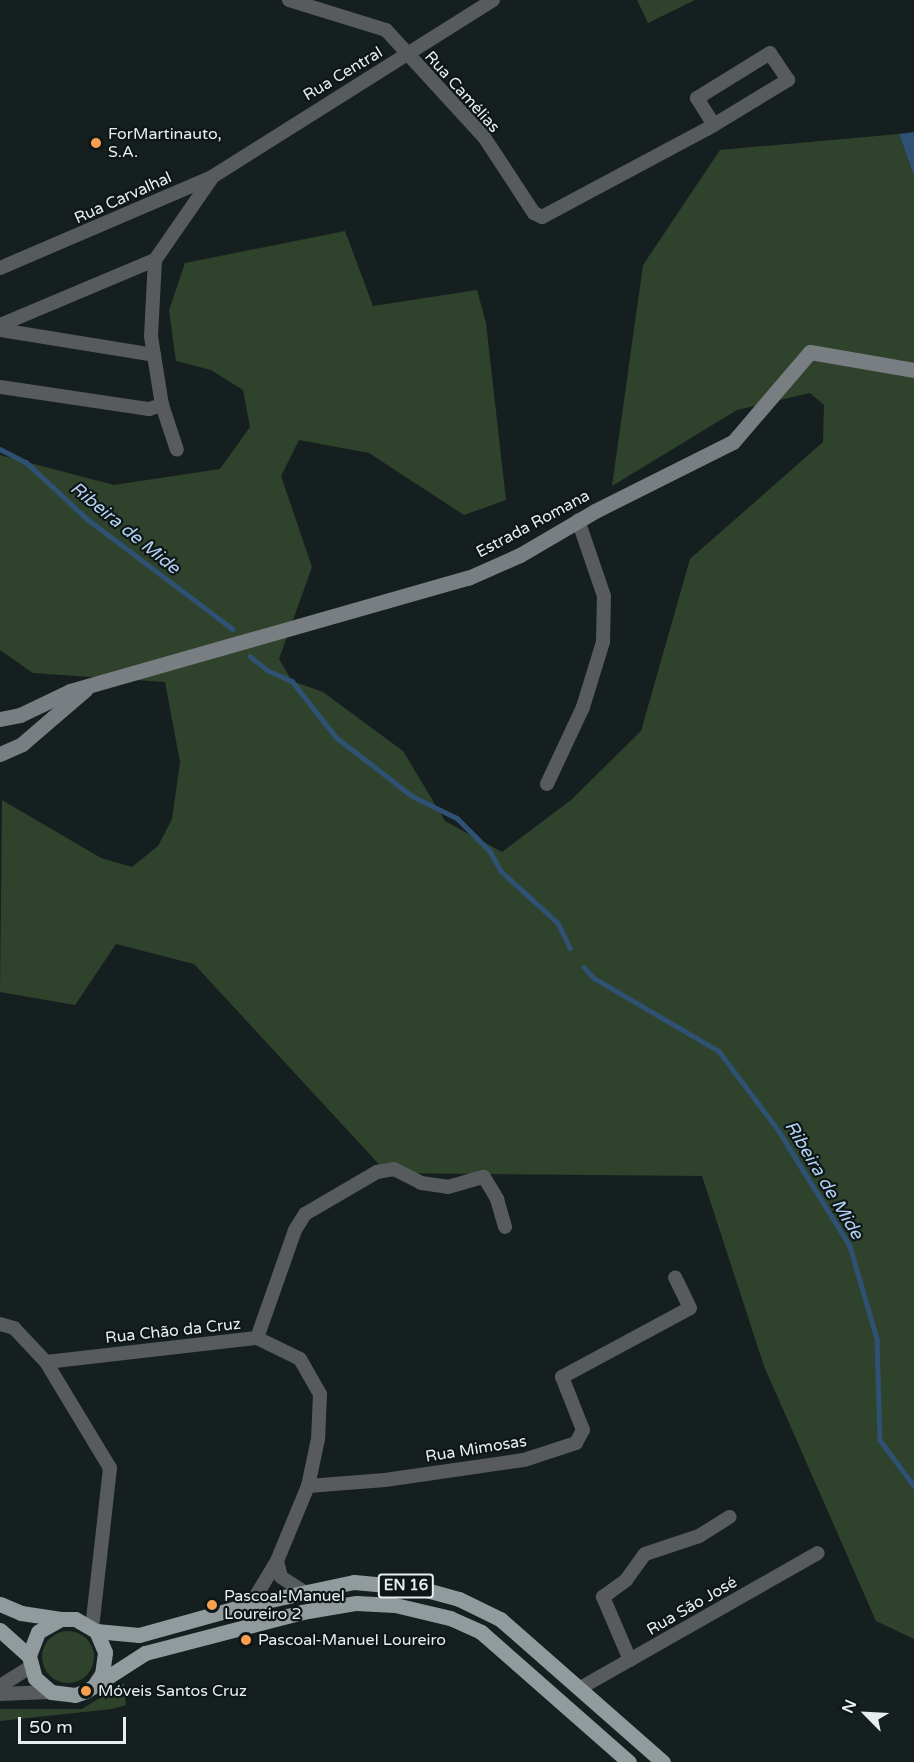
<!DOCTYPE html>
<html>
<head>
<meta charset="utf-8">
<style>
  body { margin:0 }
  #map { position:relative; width:914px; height:1762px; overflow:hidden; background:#161f1f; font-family:"Varela Round",sans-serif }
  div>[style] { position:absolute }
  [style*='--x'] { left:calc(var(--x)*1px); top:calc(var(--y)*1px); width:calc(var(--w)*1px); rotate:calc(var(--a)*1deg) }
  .green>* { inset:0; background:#2f422c }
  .round { border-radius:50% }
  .water>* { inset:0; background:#2f5173 }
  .stream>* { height:4.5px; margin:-2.25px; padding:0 2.25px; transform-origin:2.25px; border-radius:2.25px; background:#2f5173 }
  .street>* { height:14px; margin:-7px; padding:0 7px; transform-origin:7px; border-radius:7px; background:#575b5d }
  .secondary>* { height:15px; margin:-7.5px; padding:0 7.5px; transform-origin:7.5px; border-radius:7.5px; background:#787e81 }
  .primary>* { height:15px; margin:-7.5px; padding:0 7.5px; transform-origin:7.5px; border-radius:7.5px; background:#919a9d }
  .dots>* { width:16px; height:16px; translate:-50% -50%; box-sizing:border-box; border:3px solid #0e1616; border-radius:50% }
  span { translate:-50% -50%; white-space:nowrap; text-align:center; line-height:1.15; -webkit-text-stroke:4.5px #0e1616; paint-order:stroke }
  .shield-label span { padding:2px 4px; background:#0e1616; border:2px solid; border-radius:4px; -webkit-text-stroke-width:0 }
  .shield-label { font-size:15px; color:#e8eeee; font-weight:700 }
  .street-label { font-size:16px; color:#e8eeee }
  .poi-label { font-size:16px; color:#e8eeee }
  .left { translate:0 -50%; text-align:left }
  .water-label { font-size:18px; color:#b2d3f5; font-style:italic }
  .north { position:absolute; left:836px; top:1684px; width:60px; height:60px; -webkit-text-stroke:4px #0e1616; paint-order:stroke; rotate:294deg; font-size:16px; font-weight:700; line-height:24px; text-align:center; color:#e8eeee }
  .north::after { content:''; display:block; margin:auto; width:21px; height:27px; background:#e8eeee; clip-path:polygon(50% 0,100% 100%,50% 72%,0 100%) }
  .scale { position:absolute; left:18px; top:1717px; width:108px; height:27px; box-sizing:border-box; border:3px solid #e8eeee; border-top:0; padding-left:8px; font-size:18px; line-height:21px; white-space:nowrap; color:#e8eeee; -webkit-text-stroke:4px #0e1616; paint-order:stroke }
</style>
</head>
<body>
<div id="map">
  <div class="green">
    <i style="clip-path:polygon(637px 0,695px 0,648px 23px)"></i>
    <i style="clip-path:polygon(899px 134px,914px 176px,914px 1639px,876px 1621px,764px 1366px,702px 1176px,387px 1173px,194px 964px,116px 944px,75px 1005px,0 992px,2px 800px,101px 858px,132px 867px,158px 846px,172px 819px,180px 762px,165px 682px,33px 673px,0 650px,0 455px,114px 485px,220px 469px,250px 427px,243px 390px,211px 370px,176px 361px,169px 310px,185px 263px,345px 231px,373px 306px,477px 290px,486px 323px,506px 500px,464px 515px,369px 453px,299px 440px,281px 476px,312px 567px,279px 659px,292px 681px,323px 692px,403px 751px,445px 821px,502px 852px,571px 800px,641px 731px,690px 559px,823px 442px,824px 405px,810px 393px,737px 410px,612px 486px,643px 265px,720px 150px)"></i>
    <i class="round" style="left:42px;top:1631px;width:52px;height:52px"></i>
    <i style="clip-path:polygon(124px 1683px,126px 1705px,112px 1709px,0 1721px,0 1709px,82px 1709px)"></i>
  </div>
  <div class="water">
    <i style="clip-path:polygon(914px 132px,914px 176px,899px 134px)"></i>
  </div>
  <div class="stream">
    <i style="--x:0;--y:449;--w:29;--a:27"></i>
    <i style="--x:26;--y:462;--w:82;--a:43"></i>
    <i style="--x:86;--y:518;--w:184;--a:37.1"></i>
    <i style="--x:250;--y:656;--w:22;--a:39"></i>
    <i style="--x:267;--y:670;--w:27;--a:24"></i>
    <i style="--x:292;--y:681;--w:71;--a:51.8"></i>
    <i style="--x:336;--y:737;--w:96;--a:37.8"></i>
    <i style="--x:412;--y:796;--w:50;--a:26.1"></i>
    <i style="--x:457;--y:818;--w:47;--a:45"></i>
    <i style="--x:490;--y:851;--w:23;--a:61"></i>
    <i style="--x:501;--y:871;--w:77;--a:42.4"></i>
    <i style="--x:558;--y:923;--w:28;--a:64"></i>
    <i style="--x:584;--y:967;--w:15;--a:48"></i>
    <i style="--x:594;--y:978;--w:145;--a:30.3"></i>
    <i style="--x:719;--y:1051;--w:100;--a:53.1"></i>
    <i style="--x:779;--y:1131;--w:135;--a:58.3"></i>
    <i style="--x:850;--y:1246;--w:97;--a:73.8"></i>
    <i style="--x:877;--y:1339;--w:101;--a:88.3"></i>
    <i style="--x:880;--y:1440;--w:57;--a:53.5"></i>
  </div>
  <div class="street">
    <i style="--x:289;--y:0;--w:102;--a:17.2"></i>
    <i style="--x:386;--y:30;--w:145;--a:47.5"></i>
    <i style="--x:484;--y:137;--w:91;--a:56.7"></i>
    <i style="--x:534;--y:213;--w:9;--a:27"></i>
    <i style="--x:542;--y:217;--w:187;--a:-28.1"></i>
    <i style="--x:707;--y:129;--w:95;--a:-31.2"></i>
    <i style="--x:788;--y:80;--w:32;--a:-124"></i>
    <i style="--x:770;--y:53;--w:86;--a:148.3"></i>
    <i style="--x:697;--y:98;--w:32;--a:58"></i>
    <i style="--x:0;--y:268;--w:231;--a:-23.2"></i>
    <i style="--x:212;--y:177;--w:332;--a:-32.2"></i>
    <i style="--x:0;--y:325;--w:168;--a:-22.8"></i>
    <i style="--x:0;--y:330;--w:156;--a:9.2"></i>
    <i style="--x:0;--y:387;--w:151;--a:8.4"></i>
    <i style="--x:149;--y:409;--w:14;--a:-17"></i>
    <i style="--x:162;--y:405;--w:70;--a:-99.1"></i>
    <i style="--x:151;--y:336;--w:76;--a:-87"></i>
    <i style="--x:155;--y:260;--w:98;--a:-55.3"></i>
    <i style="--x:162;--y:405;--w:47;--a:71.6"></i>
    <i style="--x:547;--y:784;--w:85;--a:-64.9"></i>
    <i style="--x:583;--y:707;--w:68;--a:-72.9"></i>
    <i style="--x:603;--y:642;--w:46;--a:-88.8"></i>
    <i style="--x:604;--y:596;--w:80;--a:-108.9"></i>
    <i style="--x:0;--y:1324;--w:15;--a:16"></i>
    <i style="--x:14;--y:1328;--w:47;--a:46.7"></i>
    <i style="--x:46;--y:1362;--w:124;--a:58.9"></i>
    <i style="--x:110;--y:1468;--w:161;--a:96.4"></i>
    <i style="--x:257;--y:1338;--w:114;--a:-70.6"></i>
    <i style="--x:295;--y:1230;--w:19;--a:-58"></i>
    <i style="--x:305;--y:1214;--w:83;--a:-30.3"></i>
    <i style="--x:377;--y:1172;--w:17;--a:-10"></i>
    <i style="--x:394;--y:1169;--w:30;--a:27"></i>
    <i style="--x:421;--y:1183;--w:27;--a:8"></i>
    <i style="--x:448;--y:1187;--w:37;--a:-16"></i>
    <i style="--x:484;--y:1177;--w:26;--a:59"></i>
    <i style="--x:497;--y:1199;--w:29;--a:74"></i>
    <i style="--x:46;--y:1362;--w:212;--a:-6.5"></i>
    <i style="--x:257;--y:1338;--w:48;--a:26"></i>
    <i style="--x:300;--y:1359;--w:40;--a:60.3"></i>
    <i style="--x:320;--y:1394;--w:45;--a:92.5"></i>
    <i style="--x:318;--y:1439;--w:48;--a:102"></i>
    <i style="--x:308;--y:1486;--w:81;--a:112.5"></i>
    <i style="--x:277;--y:1561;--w:50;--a:121.2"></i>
    <i style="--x:308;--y:1486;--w:77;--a:-4.5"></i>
    <i style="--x:385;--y:1480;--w:140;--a:-8.2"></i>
    <i style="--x:524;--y:1460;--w:55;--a:-18.1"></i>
    <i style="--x:576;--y:1443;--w:15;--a:-62"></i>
    <i style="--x:583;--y:1430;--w:57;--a:-111.6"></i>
    <i style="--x:562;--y:1377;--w:145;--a:-28.3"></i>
    <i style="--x:690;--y:1308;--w:34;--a:-116"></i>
    <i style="--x:277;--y:1561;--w:16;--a:76"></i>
    <i style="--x:281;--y:1577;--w:27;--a:33"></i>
    <i style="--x:630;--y:1660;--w:69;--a:-113.2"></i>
    <i style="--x:603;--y:1597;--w:29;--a:-36"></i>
    <i style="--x:626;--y:1580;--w:32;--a:-54"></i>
    <i style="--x:645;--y:1554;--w:57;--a:-18.4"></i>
    <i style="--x:699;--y:1536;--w:36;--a:-32"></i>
    <i style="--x:0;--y:1686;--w:36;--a:-32"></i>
    <i style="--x:582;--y:1687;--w:271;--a:-29.6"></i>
    <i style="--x:0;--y:1694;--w:51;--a:-2.2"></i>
  </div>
  <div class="secondary">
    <i style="--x:0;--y:719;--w:20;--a:-11"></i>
    <i style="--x:20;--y:715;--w:55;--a:-25.6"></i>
    <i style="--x:70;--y:691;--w:414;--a:-15.9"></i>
    <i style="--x:468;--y:578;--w:57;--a:-23.9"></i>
    <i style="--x:520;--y:555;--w:87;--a:-30.4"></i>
    <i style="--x:595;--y:511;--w:154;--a:-26.6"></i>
    <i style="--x:733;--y:442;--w:118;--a:-49.5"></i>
    <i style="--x:810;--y:352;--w:106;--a:9.8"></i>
    <i style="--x:0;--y:754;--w:24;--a:-24"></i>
    <i style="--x:22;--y:744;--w:84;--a:-40.7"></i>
  </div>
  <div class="primary">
    <i style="--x:0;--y:1604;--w:23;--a:23"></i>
    <i style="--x:21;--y:1613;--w:40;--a:8.5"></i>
    <i style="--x:0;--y:1630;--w:39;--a:42"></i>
    <i style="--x:96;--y:1631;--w:43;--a:5.3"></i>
    <i style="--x:139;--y:1635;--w:116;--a:-15.5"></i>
    <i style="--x:251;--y:1604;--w:105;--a:-12.1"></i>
    <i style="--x:354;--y:1582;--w:65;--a:5.3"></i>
    <i style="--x:419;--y:1588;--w:41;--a:15.4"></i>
    <i style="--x:459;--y:1599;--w:46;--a:26"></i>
    <i style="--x:500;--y:1619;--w:217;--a:41.3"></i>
    <i style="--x:95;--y:1684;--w:12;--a:-55"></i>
    <i style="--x:102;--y:1674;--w:22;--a:-82"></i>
    <i style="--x:105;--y:1652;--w:23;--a:-113"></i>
    <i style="--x:96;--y:1631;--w:24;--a:-150"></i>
    <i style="--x:75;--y:1619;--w:14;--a:180"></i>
    <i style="--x:61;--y:1619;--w:26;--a:151"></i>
    <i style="--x:38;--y:1632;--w:26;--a:111"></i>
    <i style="--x:29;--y:1656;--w:23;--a:75"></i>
    <i style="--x:35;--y:1678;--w:21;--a:41"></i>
    <i style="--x:51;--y:1692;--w:24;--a:7"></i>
    <i style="--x:75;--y:1695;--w:12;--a:-20"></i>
    <i style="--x:86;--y:1691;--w:70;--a:-32.8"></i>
    <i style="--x:145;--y:1653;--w:162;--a:-14.6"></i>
    <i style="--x:302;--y:1612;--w:55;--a:-9.5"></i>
    <i style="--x:356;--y:1603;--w:39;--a:3"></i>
    <i style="--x:395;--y:1605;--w:57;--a:13.3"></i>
    <i style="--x:450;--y:1618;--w:34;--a:24"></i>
    <i style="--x:481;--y:1632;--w:197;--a:41.3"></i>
  </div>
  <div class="dots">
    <i style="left:96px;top:143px;background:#fa9f4f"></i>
    <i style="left:212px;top:1605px;background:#fa9f4f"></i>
    <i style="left:246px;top:1640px;background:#fa9f4f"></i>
    <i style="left:86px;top:1691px;background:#fa9f4f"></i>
  </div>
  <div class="shield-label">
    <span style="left:406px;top:1586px">EN 16</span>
  </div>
  <div class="street-label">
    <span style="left:343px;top:74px;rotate:-31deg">Rua Central</span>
    <span style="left:462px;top:92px;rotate:48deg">Rua Camélias</span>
    <span style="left:123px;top:198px;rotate:-24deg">Rua Carvalhal</span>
    <span style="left:533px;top:524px;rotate:-28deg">Estrada Romana</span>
    <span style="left:173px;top:1331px;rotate:-6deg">Rua Chão da Cruz</span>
    <span style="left:476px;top:1449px;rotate:-9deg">Rua Mimosas</span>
    <span style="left:692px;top:1606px;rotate:-30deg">Rua São José</span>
  </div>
  <div class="poi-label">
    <span class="left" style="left:108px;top:143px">ForMartinauto,<br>S.A.</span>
    <span class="left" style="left:224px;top:1605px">Pascoal-Manuel<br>Loureiro 2</span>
    <span class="left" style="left:258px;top:1640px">Pascoal-Manuel Loureiro</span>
    <span class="left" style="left:98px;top:1691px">Móveis Santos Cruz</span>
  </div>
  <div class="water-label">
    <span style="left:125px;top:528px;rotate:39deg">Ribeira de Mide</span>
    <span style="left:824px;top:1180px;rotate:59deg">Ribeira de Mide</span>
  </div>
  <div class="north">N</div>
  <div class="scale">50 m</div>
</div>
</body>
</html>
